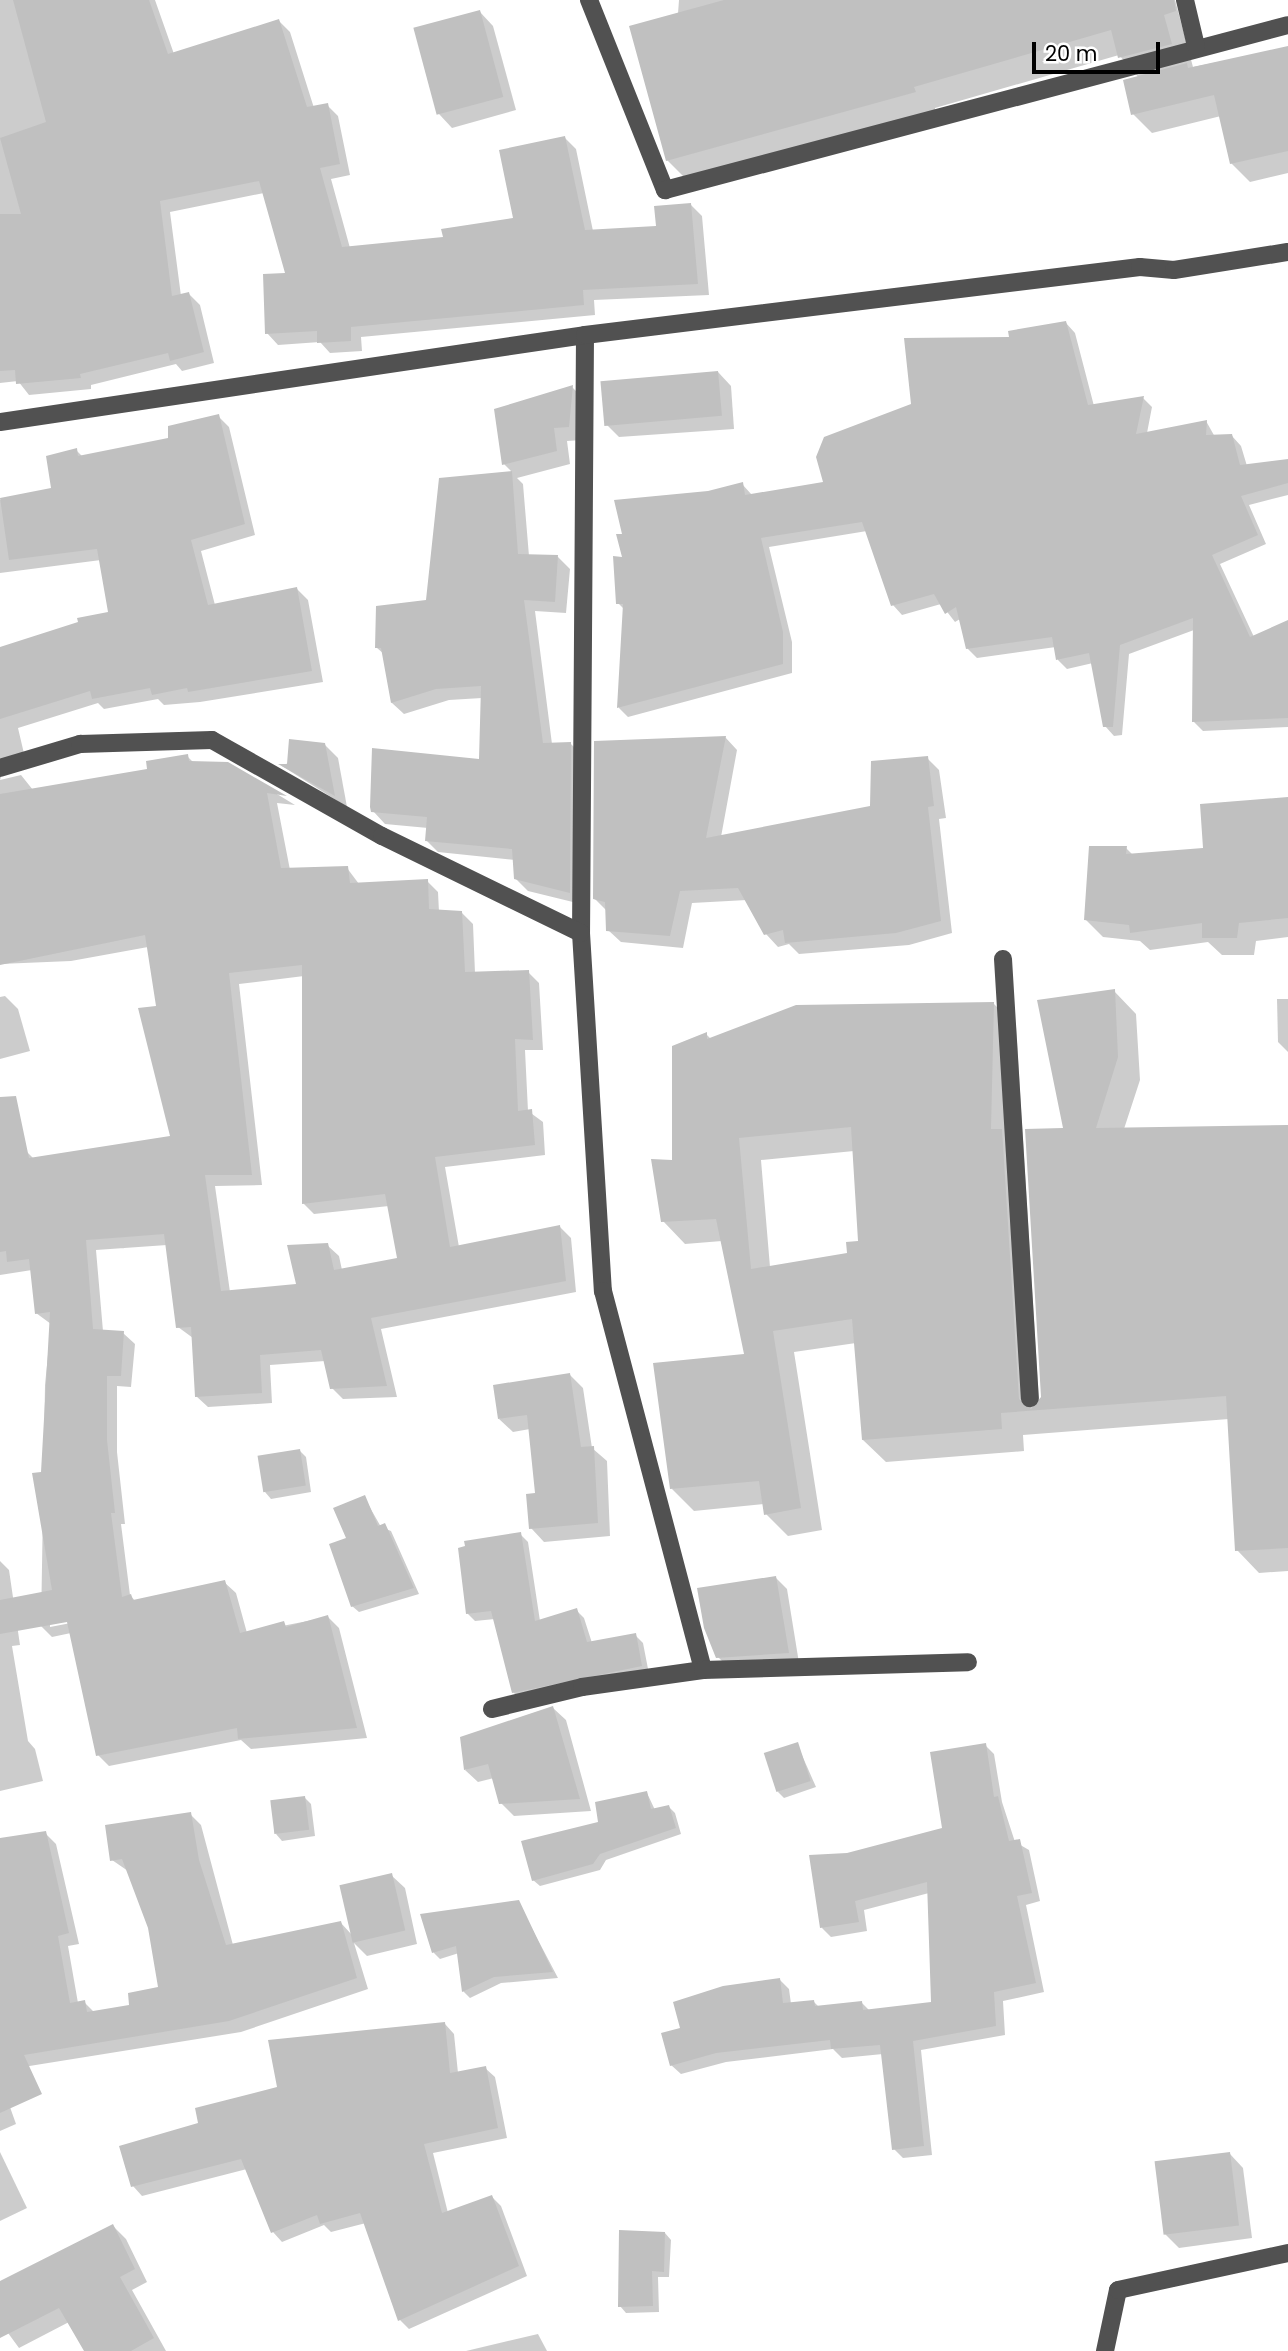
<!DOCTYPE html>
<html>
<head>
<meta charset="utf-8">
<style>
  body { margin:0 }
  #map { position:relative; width:1288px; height:2351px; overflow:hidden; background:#fff; font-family:Poppins,sans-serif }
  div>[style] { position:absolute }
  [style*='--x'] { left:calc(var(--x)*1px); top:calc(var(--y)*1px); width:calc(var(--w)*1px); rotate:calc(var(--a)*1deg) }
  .shadow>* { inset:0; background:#0003 }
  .building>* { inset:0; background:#c0c0c0; transform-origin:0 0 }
  .minor>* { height:18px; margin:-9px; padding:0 9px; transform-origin:9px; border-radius:9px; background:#515151 }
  span { translate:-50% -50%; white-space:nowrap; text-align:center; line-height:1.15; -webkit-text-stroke:6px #fff; paint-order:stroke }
  .scale { position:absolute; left:1032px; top:42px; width:128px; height:32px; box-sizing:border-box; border:4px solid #000; border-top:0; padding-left:9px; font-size:21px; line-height:24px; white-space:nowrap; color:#000; -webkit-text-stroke:5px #fff; paint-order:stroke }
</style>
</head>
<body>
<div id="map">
  <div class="shadow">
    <i style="clip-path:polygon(0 0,155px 0,174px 54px,279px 21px,290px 32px,314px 108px,327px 105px,338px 116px,350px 175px,331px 179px,350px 248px,445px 238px,515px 220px,565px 138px,576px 149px,593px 231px,658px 227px,691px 205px,702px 216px,709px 295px,594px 300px,595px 315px,361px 337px,362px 351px,330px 353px,320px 342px,278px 345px,267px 333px,288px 275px,264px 193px,170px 212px,181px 296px,189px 294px,200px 305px,214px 363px,182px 371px,176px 364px,91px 385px,91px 389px,29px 395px,18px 381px,0 383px)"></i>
    <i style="clip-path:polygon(679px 0,1175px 0,1193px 67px,1288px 48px,1288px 173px,1250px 182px,1231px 163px,1221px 116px,1152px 133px,1133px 114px,1140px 79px,1119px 55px,935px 108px,936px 114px,689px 182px,667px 160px)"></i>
    <i style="clip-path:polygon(480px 12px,493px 26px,516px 110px,452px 128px,439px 114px)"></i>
    <i style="clip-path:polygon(1066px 323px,1075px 333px,1094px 406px,1143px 398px,1152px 407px,1147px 433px,1206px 421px,1215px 437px,1232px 436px,1241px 446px,1247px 466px,1288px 461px,1288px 495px,1249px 505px,1266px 544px,1220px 564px,1254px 637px,1288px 622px,1288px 727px,1203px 731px,1194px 722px,1194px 630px,1129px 654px,1122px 735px,1114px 736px,1105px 726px,1093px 663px,1067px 669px,1058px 660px,1056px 647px,977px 658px,967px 648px,960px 619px,955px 622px,941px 604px,902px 615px,893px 605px,867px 531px,769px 547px,792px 642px,792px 673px,628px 717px,619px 708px,625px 610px,618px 603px,624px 535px,708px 493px,742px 484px,752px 495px,825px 484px,913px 406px,1011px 338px)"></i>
    <i style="clip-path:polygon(718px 372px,731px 386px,734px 429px,619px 437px,606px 424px)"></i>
    <i style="clip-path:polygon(572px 387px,585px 400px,582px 440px,567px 441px,570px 464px,517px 478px,523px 484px,529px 556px,558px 557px,570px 569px,566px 613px,535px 611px,552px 744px,570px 743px,582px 755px,581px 904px,528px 891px,516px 879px,515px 860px,438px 852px,426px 840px,428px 828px,385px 824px,373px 811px,481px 761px,482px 698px,449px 700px,404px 714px,392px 703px,384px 654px,377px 648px,427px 601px,512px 472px,504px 464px)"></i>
    <i style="clip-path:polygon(218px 416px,229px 427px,255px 535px,201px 551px,215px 605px,297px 589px,308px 600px,323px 682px,200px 702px,164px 705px,158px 699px,104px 709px,98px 703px,18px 728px,26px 762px,3px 771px,0 780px,0 649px,110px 613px,101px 560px,0 573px,0 500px,53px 490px,76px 450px,83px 457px,170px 440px)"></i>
    <i style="clip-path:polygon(725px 737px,737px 750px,721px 837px,871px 808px,927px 758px,939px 770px,946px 818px,939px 819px,952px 933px,909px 945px,799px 954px,789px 944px,778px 947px,766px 934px,747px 900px,692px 903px,683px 948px,621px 942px,608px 930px,607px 911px,594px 898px)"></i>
    <i style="clip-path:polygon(325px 745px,338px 758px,347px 807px,282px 766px)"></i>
    <i style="clip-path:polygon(evenodd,187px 756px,194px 763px,228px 764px,295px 805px,277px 803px,290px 870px,347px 868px,359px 884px,427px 881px,438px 892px,439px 912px,462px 913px,473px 924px,475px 973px,528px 972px,539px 983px,543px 1050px,525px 1050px,528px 1111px,543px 1122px,545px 1155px,445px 1167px,459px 1247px,560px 1227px,571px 1238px,576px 1292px,381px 1329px,397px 1397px,343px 1399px,332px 1388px,325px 1361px,270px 1365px,272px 1403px,208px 1407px,196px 1396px,193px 1338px,178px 1327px,167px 1245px,96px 1250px,103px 1331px,123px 1333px,135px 1344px,131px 1387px,117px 1386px,117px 1452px,125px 1524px,121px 1524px,130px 1595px,136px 1602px,224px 1582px,236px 1593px,247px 1633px,328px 1617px,339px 1628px,367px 1738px,251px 1749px,241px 1740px,109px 1766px,98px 1755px,71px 1633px,52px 1637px,41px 1626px,45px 1385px,51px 1324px,36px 1313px,32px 1270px,0 1275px,0 1157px,26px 1151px,34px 1159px,172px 1138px,158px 1007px,148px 947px,71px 961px,0 964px,0 780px,21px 775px,33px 790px,149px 771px,187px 756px,304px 976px,303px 1203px,314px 1214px,389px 1206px,399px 1259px,342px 1270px,339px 1256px,327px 1245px,298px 1286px,230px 1292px,215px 1186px,262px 1185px,239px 984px,304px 976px,187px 756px,75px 1618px,76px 1622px,50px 1627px,50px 1623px,75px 1618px)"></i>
    <i style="clip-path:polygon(1288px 799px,1288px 937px,1256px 941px,1254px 955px,1222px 955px,1208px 942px,1150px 950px,1140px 941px,1103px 937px,1085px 919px,1126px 848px,1133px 855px,1205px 849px)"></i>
    <i style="clip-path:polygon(evenodd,1114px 991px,1136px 1014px,1140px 1080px,1124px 1129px,1288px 1126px,1288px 1571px,1259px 1573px,1237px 1550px,1229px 1419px,1023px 1435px,1024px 1451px,886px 1462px,863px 1440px,856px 1343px,794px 1352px,822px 1530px,788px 1536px,766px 1514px,764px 1504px,694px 1511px,672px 1489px,746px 1356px,722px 1241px,685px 1244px,663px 1221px,706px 1034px,711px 1039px,994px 1004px,1016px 1026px,1039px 1402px,1043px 1398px,1065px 1130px,1114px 991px,854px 1151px,860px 1242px,849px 1255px,770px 1267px,761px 1160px,854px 1151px)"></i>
    <i style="clip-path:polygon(5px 996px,18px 1009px,30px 1051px,0 1059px,0 997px)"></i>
    <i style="clip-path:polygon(1277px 999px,1288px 999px,1288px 1052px,1278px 1042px)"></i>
    <i style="clip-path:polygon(570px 1375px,583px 1388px,592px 1448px,607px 1461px,610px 1536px,544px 1542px,531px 1528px,536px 1495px,530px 1429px,513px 1432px,499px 1419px)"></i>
    <i style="clip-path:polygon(300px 1451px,306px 1457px,311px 1492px,271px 1499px,265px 1492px)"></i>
    <i style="clip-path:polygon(364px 1497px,381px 1527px,391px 1531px,419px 1594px,359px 1612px,352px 1606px,348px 1539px)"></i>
    <i style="clip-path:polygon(520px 1534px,528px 1542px,540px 1621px,576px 1610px,584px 1618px,592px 1643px,635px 1635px,643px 1643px,649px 1674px,521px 1700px,513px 1692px,495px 1619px,475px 1621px,467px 1613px)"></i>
    <i style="clip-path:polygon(0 1561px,9px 1570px,20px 1645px,12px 1646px,28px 1741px,35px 1749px,43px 1781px,0 1791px)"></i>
    <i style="clip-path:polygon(776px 1578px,787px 1589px,799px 1663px,729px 1668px,718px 1657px)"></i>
    <i style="clip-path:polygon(553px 1708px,566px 1720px,591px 1811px,514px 1816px,501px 1803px,494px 1778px,478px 1782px,465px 1770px)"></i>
    <i style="clip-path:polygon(797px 1744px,816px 1787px,784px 1798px,778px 1792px)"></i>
    <i style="clip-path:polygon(985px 1745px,994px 1754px,1002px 1802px,1015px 1842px,1029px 1850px,1040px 1901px,1026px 1905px,1044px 1992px,1003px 2001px,1005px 2035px,921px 2050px,932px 2155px,903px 2158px,894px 2149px,883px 2054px,842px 2058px,833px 2049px,726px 2062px,681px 2074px,671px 2065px,682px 2029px,780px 1980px,789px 1989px,791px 2004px,813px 2001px,819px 2007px,861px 2002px,870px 2011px,933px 2004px,929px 1893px,864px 1910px,867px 1931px,831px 1937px,822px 1928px,848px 1854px,944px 1829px)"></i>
    <i style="clip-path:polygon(647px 1793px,655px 1810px,668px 1806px,675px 1813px,681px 1834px,606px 1860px,600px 1870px,540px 1886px,533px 1880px,600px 1823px)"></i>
    <i style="clip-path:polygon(304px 1797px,311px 1804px,315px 1836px,282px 1841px,276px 1834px)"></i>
    <i style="clip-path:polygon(190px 1814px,201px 1825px,233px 1945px,341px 1923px,352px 1935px,391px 1875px,405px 1888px,417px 1944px,367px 1956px,354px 1943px,368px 1989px,241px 2032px,17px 2068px,0 2005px,0 1840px,45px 1833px,56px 1844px,79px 1944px,68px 1946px,78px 2003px,84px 2002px,95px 2013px,131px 2006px,160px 1989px,149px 1928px,128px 1871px,112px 1860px)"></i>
    <i style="clip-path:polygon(518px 1902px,558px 1978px,501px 1983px,470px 1998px,463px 1991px,459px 1953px,440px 1959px,434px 1953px,423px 1916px)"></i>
    <i style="clip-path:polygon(445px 2024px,454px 2034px,458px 2073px,485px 2068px,495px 2077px,507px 2138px,433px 2153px,448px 2213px,492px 2197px,501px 2206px,527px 2276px,409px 2329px,400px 2320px,366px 2223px,331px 2232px,324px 2225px,282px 2242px,273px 2232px,247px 2169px,142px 2196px,133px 2186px,200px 2124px)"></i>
    <i style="clip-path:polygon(0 2079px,16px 2124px,0 2131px)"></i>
    <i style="clip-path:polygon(0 2152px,27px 2208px,0 2221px)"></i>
    <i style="clip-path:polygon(1230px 2154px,1243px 2168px,1252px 2238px,1179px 2248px,1165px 2234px)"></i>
    <i style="clip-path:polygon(113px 2226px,126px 2239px,147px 2282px,132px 2290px,166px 2351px,86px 2351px,69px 2322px,19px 2348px,0 2322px,0 2283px)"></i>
    <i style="clip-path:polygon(665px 2233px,671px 2240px,669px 2277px,658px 2277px,659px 2312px,626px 2313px,620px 2306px)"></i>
    <i style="clip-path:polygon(538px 2334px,547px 2351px,466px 2351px)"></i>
  </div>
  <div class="building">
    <i style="clip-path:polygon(13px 0,149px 0,168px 54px,279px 19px,307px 107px,328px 103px,340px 164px,320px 168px,342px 247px,443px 237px,441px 229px,513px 218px,499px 150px,565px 136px,585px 230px,656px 226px,654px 206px,691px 203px,698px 284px,583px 290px,584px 305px,351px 327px,351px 341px,317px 343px,317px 331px,265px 334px,263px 274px,285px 273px,259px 181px,160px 201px,172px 296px,189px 292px,204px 352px,170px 361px,168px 353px,80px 374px,81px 378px,16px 384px,15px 370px,0 371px,0 214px,21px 214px,0 138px,46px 122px)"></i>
    <i style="clip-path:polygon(724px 0,1174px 0,1176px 11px,1164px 15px,1172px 44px,1118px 58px,1111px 30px,914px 87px,916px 92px,666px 161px,629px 26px)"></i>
    <i style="left:480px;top:10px;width:90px;height:69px;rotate:75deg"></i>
    <i style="clip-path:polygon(1288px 46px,1288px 151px,1230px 164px,1214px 95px,1131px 115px,1123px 80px,1187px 63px,1188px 68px)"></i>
    <i style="clip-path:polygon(1066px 321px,1088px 405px,1144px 396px,1136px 434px,1207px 420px,1206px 435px,1232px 434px,1240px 465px,1288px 459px,1288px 483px,1241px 496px,1258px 535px,1212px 555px,1250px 637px,1288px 620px,1288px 718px,1192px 722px,1193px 618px,1120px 645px,1113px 727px,1103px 727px,1089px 653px,1056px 660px,1052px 637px,966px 649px,956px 607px,945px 614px,934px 594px,891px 606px,862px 522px,761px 538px,783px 632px,783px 664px,617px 708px,623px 604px,616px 604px,613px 556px,622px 557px,616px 534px,622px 534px,614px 500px,708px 491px,743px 482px,745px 495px,823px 482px,816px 457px,824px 437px,911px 404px,904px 338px,1009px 337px,1008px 331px)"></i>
    <i style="left:718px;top:371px;width:45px;height:118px;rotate:85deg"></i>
    <i style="clip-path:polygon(573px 385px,569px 427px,554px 428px,557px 451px,502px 465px,494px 409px)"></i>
    <i style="clip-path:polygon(219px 414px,245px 524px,191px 540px,208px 605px,297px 587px,312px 671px,188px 692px,187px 688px,152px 695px,150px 688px,92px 699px,90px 691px,0 719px,0 647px,78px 622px,77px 618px,108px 612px,97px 549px,9px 560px,0 498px,51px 488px,46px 456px,77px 448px,78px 456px,168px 438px,168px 426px)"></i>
    <i style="clip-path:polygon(512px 471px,518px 554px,558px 555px,555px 602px,524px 600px,543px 743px,571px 742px,570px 893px,514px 879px,512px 849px,425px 841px,427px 817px,371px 812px,370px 807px,372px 748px,479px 759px,481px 686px,436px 689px,391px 703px,381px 648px,375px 648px,376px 606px,426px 600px,439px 478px)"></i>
    <i style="clip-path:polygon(726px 736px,706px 838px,870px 806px,871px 761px,928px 756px,934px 806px,928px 807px,941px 921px,896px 933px,785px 943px,783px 930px,764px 935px,738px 888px,680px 891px,670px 936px,606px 931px,605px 902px,593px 899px,594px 741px)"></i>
    <i style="clip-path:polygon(289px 739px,325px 743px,335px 796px,278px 764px,287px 764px)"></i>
    <i style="clip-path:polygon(evenodd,188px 754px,189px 761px,228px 762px,287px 796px,267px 793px,281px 868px,348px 866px,350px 883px,428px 879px,429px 909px,462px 911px,465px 972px,529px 970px,533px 1040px,515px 1039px,518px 1111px,532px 1109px,535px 1145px,435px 1157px,450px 1247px,560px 1225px,566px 1281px,371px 1318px,387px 1386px,330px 1389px,321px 1350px,260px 1355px,262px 1393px,195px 1397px,191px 1327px,176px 1328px,164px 1234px,86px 1240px,93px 1329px,124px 1331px,121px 1376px,107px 1376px,107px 1440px,115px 1513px,111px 1513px,122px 1597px,131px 1594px,133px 1600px,225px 1580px,240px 1633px,284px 1621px,286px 1627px,328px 1615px,357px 1728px,238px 1739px,237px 1728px,96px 1756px,67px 1622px,0 1634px,0 1600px,52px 1590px,32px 1473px,41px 1472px,50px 1312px,35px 1314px,29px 1259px,7px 1262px,6px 1251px,0 1252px,0 1097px,16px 1096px,29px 1158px,170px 1136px,138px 1008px,156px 1006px,145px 935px,0 965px,0 794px,147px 769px,146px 761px,188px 754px,302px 965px,302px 1204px,385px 1194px,397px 1258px,334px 1270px,328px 1243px,287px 1245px,296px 1284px,221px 1291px,205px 1175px,252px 1175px,229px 973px,302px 965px)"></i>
    <i style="clip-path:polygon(1288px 797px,1288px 918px,1239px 923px,1237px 938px,1202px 938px,1202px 923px,1130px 933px,1129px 925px,1084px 920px,1089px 846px,1127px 846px,1126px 854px,1203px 848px,1200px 804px)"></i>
    <i style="clip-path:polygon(evenodd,1115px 989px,1118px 1057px,1096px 1128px,1288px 1125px,1288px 1548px,1235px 1551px,1226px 1396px,1001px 1413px,1002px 1429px,862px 1440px,852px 1319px,773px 1331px,801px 1508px,764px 1515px,759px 1481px,670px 1489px,653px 1363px,744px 1354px,716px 1219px,661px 1222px,651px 1159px,672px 1160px,672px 1046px,707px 1032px,707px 1039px,796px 1005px,994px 1002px,991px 1129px,1002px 1129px,1019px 1399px,1031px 1409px,1041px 1397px,1025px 1129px,1063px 1128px,1037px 1000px,1115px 989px,851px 1127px,858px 1241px,846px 1242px,847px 1253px,751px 1269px,739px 1138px,851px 1127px)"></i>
    <i style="clip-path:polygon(570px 1373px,581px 1447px,594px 1446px,598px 1523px,529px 1529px,526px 1494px,535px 1493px,527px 1415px,498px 1419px,493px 1385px)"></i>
    <i style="left:300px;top:1449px;width:37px;height:43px;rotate:81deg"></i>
    <i style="clip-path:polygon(365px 1495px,378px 1526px,385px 1523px,414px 1588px,351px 1607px,329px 1544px,346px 1538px,333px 1508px)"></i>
    <i style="clip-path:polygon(521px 1532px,535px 1621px,577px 1608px,587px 1642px,636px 1633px,642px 1666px,512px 1693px,491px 1611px,466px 1614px,458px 1548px,465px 1546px,464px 1541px)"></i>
    <i style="clip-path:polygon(776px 1576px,789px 1653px,716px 1658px,704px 1628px,697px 1588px)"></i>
    <i style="clip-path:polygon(553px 1706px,580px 1799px,499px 1804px,488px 1764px,464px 1770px,460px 1737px)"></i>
    <i style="left:798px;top:1742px;width:41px;height:36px;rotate:72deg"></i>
    <i style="clip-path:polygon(986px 1743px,994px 1797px,998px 1796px,1009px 1841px,1020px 1839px,1032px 1893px,1017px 1896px,1036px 1983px,994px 1992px,996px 2026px,913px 2041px,924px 2146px,892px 2150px,880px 2045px,831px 2049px,830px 2040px,716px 2053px,670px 2066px,661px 2033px,680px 2028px,673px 2002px,723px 1986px,780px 1978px,783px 2003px,814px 2000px,815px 2006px,862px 2001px,863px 2010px,931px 2002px,927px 1882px,855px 1901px,859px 1922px,820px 1928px,809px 1855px,847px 1853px,942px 1828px,930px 1752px)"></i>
    <i style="clip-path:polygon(647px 1791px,651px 1809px,669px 1805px,676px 1828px,600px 1854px,593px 1864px,532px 1881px,521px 1841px,598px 1822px,595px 1802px)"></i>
    <i style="left:305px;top:1796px;width:34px;height:35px;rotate:83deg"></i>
    <i style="clip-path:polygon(191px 1812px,199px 1860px,226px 1945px,341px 1921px,357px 1978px,229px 2021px,24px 2055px,42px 2094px,0 2113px,0 1838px,46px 1831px,69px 1933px,58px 1936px,70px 2003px,85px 2000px,87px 2012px,129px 2005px,128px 1993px,158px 1987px,148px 1928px,122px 1859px,110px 1861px,105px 1825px)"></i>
    <i style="left:392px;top:1873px;width:59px;height:54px;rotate:77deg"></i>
    <i style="clip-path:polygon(519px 1900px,553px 1972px,494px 1977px,462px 1992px,456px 1946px,432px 1953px,420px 1914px)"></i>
    <i style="clip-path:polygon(445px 2022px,450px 2073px,486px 2066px,498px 2128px,424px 2144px,442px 2213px,492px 2195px,519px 2266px,398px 2321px,360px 2213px,320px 2224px,317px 2215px,271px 2233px,241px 2159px,131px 2187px,119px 2146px,198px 2123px,195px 2108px,277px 2087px,268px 2040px)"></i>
    <i style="left:1230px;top:2152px;width:74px;height:76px;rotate:83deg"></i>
    <i style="clip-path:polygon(113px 2224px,135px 2269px,120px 2277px,154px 2338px,131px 2351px,84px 2351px,59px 2308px,0 2338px,0 2281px)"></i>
    <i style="clip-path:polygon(619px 2230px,665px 2232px,664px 2272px,652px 2271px,653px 2306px,618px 2307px)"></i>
  </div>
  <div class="minor">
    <i style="--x:589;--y:0;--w:205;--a:68.2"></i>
    <i style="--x:665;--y:190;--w:644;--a:-14.83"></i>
    <i style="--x:1185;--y:0;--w:47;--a:76.6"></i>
    <i style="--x:585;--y:335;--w:598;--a:90.38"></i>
    <i style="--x:581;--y:933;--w:359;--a:86.5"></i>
    <i style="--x:603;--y:1291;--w:392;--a:75.2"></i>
    <i style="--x:0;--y:422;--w:591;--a:-8.46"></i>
    <i style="--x:585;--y:335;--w:559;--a:-6.99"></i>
    <i style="--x:1140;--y:267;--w:34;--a:5"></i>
    <i style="--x:1174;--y:270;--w:115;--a:-9"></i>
    <i style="--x:0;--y:768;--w:84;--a:-16.7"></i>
    <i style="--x:80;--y:744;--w:132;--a:-1.7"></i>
    <i style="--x:212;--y:740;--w:195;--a:29.5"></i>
    <i style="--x:382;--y:836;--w:221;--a:26"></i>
    <i style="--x:1003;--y:959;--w:440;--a:86.5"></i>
    <i style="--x:492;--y:1709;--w:93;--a:-13.7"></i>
    <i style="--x:582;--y:1687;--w:122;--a:-8"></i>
    <i style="--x:703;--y:1670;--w:265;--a:-1.7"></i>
    <i style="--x:1105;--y:2351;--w:62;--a:-78"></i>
    <i style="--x:1118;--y:2290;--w:174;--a:-12.3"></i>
  </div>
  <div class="scale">20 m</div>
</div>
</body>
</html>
